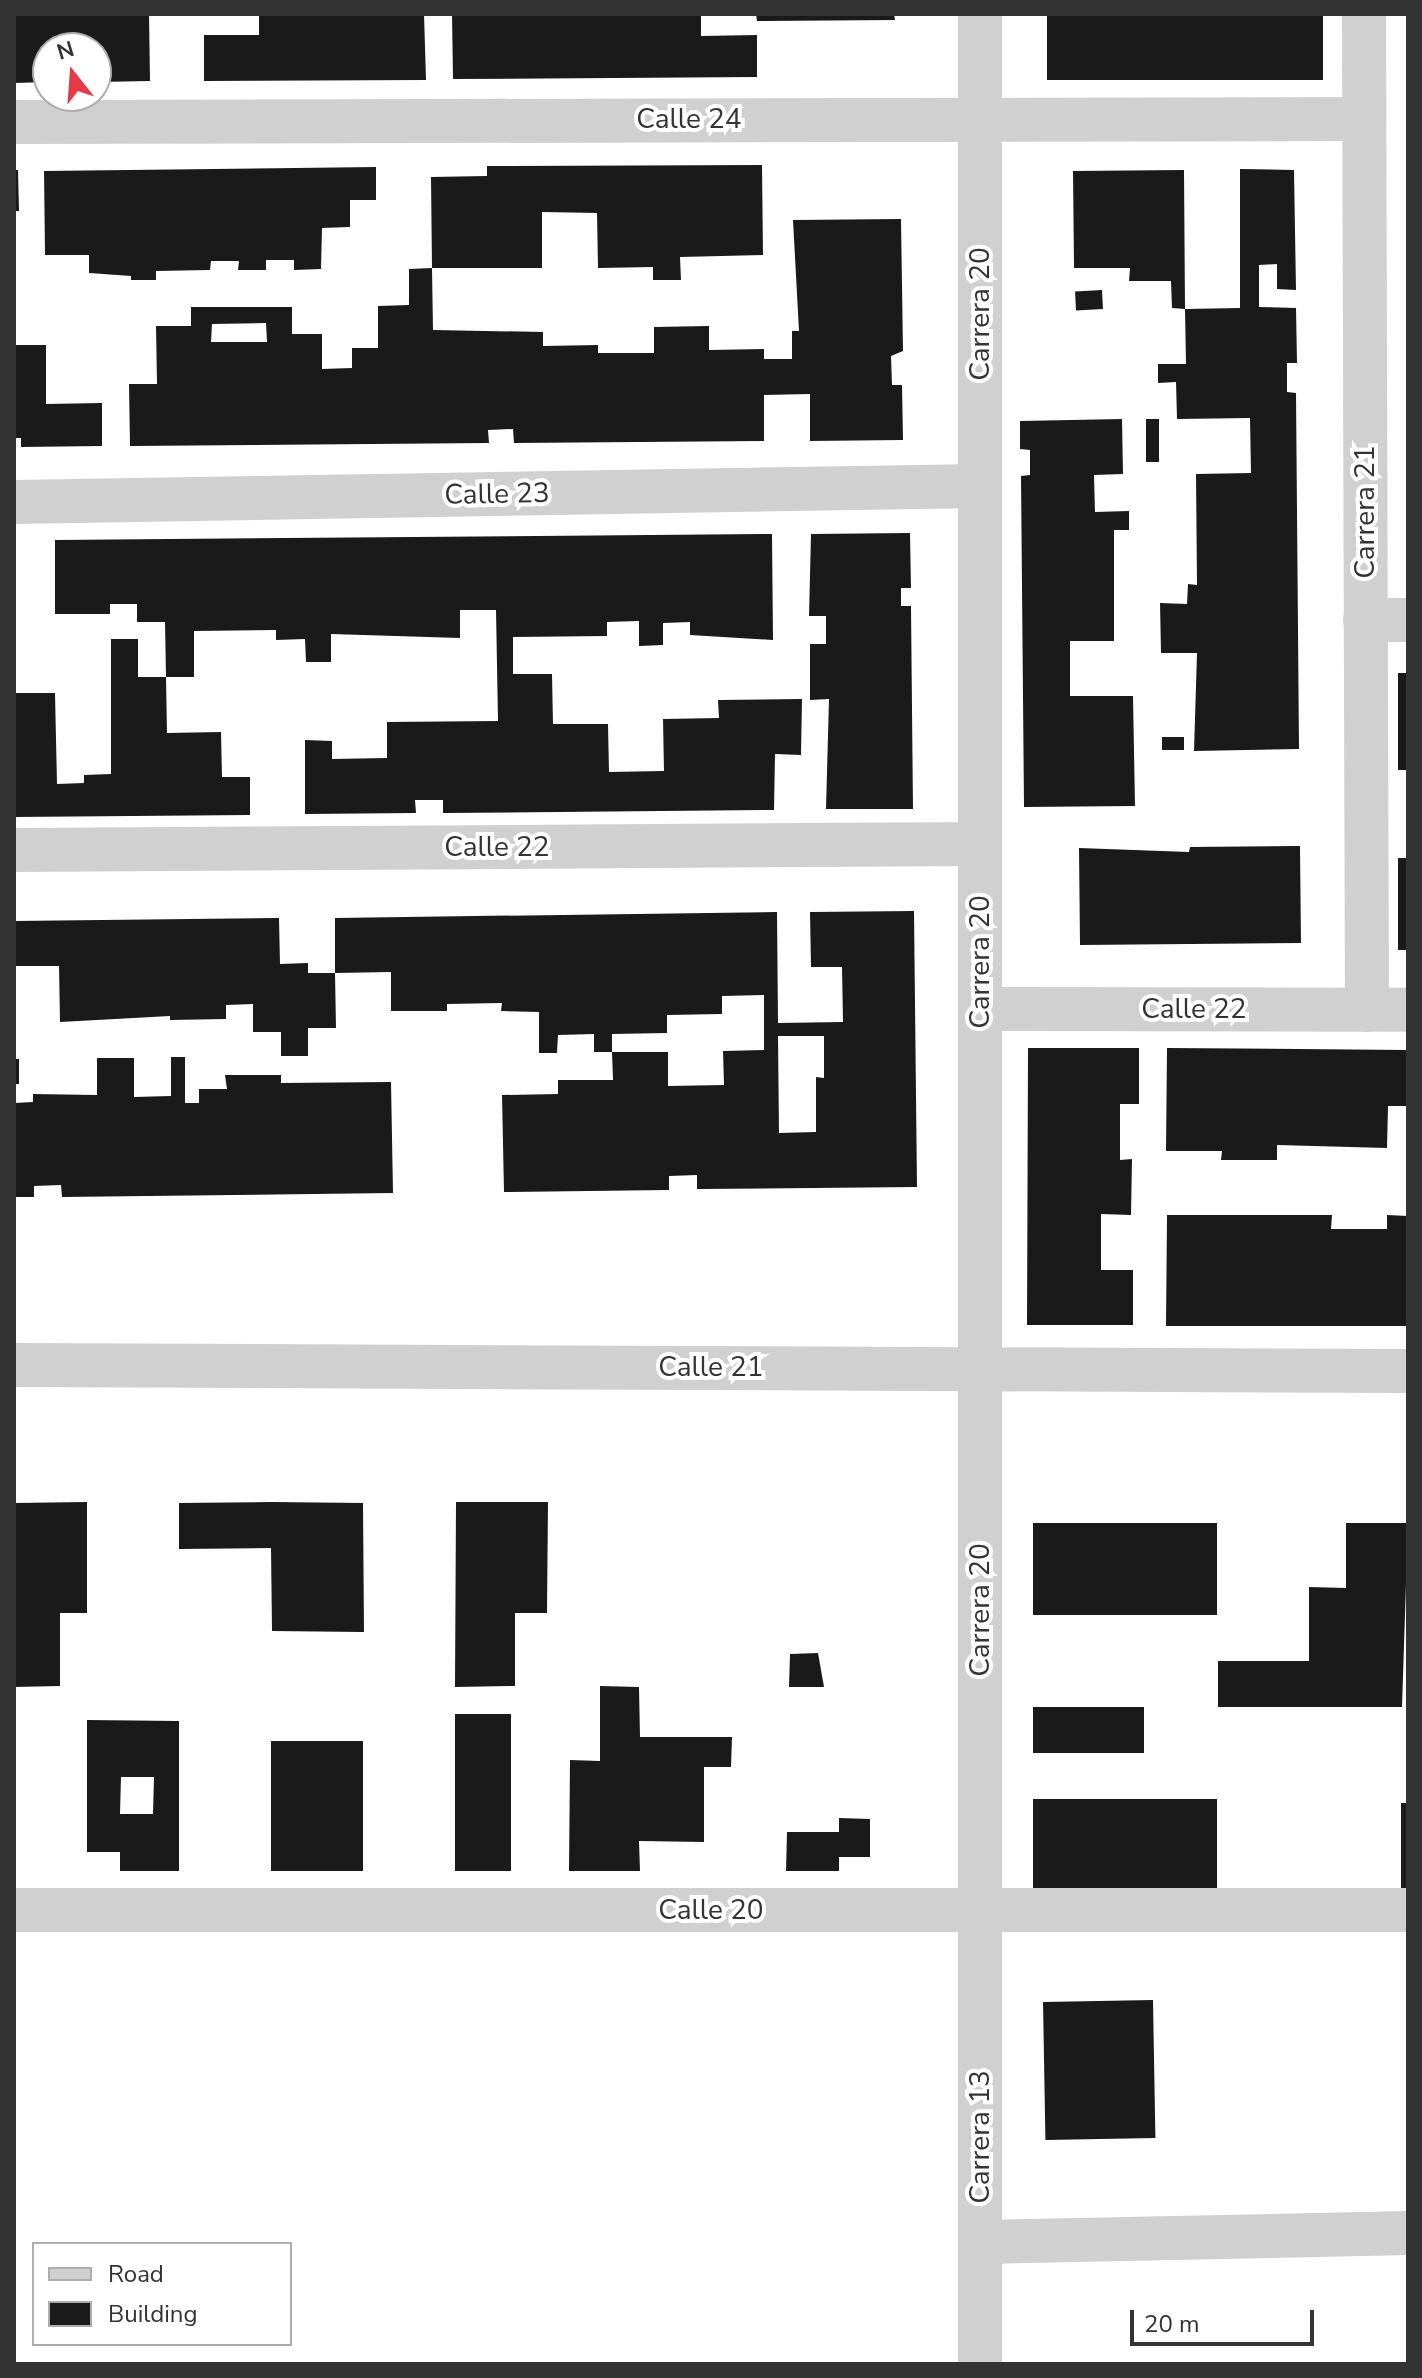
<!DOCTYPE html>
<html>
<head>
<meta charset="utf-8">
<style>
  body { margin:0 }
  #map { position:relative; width:1422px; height:2378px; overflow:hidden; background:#fff; font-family:"Nunito Sans",sans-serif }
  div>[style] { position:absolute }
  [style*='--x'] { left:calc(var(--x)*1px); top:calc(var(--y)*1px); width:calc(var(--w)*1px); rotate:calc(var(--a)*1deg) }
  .building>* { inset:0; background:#1a1a1a; transform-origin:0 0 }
  .minor>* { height:44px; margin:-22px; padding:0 22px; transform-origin:22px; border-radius:22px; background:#d0d0d0 }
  span { translate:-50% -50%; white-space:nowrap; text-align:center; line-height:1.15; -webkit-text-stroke:8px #fff; paint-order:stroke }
  .street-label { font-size:28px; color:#333 }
  .frame { position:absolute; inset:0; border:16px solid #333; pointer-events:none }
  .legend { position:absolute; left:32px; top:2242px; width:260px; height:104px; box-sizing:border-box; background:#fff; border:2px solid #adadad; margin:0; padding:10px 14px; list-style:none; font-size:24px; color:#333 }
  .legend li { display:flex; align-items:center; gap:16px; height:40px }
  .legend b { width:40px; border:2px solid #adadad }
  .north { position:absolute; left:32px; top:32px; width:80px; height:80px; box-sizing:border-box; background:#fff; border:2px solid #adadad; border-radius:50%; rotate:343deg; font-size:22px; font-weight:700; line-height:32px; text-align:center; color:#333 }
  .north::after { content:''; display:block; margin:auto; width:28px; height:36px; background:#e63946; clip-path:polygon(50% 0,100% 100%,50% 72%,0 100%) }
  .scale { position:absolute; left:1130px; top:2310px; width:184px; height:36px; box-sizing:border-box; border:4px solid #333; border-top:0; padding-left:10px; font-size:24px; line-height:28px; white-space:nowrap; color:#333; -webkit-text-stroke:6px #fff; paint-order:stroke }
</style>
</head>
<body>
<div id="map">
  <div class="building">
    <i style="clip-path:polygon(14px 14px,149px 14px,150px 81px,96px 82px,96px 48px,48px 48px,48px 82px,14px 83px)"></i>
    <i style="clip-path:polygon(259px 14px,424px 14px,426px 80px,204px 81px,204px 35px,259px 35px)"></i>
    <i style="clip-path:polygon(452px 14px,701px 14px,701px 36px,757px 35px,757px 77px,453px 79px)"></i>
    <i style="clip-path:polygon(756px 14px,894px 14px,895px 20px,757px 21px)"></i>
    <i style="left:1047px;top:14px;width:276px;height:66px"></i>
    <i style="clip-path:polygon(762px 165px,763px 255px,680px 257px,681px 280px,653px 280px,653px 267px,598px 268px,597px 213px,542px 212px,542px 268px,432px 268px,431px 177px,487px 176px,487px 166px)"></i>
    <i style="clip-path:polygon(376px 167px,376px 200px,350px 200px,350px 227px,322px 228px,321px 269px,294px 270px,294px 260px,266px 260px,266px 270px,238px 270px,239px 261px,211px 261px,210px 270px,156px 271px,156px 280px,131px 280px,131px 276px,89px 273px,89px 255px,45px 255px,44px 171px)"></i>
    <i style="clip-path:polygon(1240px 169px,1294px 170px,1296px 290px,1277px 289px,1277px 264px,1259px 265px,1259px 307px,1296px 308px,1297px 363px,1287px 363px,1287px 392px,1296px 393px,1299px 749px,1194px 751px,1197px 653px,1161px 653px,1160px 603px,1187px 604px,1188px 584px,1197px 585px,1196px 474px,1251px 473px,1250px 418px,1177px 419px,1176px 382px,1158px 383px,1158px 364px,1186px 364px,1185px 309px,1240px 308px)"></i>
    <i style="clip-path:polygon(14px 170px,18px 170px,19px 211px,14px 211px)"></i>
    <i style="clip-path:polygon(1184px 170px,1185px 309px,1172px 308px,1171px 281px,1129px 281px,1130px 268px,1074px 268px,1073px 171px)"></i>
    <i style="clip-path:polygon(evenodd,901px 219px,903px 351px,891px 356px,892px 385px,902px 385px,903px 440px,810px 441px,810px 394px,764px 395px,764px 441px,514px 443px,513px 429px,488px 430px,489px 443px,130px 446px,129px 384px,157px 384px,156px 326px,191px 326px,191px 307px,292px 307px,292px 334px,322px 334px,322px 369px,352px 368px,352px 348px,378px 348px,378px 306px,409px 305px,409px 269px,432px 268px,433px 330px,543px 332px,543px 346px,598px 345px,598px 353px,654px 353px,654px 327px,709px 326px,709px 350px,764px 349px,764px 359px,792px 359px,792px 331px,799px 331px,793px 220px,901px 219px,266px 323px,267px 342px,211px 342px,212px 324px,266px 323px)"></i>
    <i style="left:1102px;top:290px;width:19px;height:27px;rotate:87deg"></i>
    <i style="clip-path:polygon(14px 345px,46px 345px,46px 404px,102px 403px,102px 446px,21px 447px,21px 438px,14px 438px)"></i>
    <i style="clip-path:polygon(1122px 419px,1123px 474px,1094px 475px,1095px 512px,1129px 511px,1129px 530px,1114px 530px,1114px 641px,1070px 641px,1070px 696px,1133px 696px,1135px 806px,1024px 807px,1021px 476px,1030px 475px,1030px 450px,1020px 449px,1020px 421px)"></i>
    <i style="left:1146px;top:419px;width:13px;height:43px"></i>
    <i style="clip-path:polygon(910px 533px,911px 588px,901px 588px,901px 606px,911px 606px,913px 809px,826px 809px,829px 699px,810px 700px,810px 644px,826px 644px,826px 616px,809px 616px,811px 534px)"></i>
    <i style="clip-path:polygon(772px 534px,773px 640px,690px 635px,690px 622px,663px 623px,663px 645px,639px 646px,639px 621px,607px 622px,607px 636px,513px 637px,513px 674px,552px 674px,553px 724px,608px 724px,609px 772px,664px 771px,663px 719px,719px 718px,718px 700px,802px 699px,801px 755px,775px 754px,774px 810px,443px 813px,443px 800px,415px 800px,416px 813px,305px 814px,305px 740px,332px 741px,332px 759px,387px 758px,387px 722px,498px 721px,496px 610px,460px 610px,460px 638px,331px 634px,331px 662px,306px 662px,305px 639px,276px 640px,276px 630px,194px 631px,194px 677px,166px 677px,167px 733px,221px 732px,222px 777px,250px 777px,250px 815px,14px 817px,14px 693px,55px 693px,57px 784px,84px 783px,84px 775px,111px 774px,111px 639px,138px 639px,138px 677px,166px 677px,165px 622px,137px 622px,137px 604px,110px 604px,110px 614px,55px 614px,55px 540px)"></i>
    <i style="left:1398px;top:673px;width:10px;height:97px"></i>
    <i style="left:1162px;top:737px;width:22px;height:13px"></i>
    <i style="clip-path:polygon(1300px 846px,1301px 943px,1080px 945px,1079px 848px,1189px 852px,1190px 847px)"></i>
    <i style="left:1398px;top:858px;width:10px;height:92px"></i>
    <i style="clip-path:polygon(evenodd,914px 911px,917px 1187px,697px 1189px,697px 1175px,669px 1176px,669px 1190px,504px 1192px,502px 1095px,558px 1094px,558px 1080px,613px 1080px,612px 1052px,668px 1052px,668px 1086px,724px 1085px,723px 1051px,764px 1050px,764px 995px,722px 996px,722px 1014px,667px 1015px,667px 1033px,612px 1034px,612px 1052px,594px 1052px,594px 1034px,558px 1035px,557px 1053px,539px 1053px,539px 1012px,501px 1011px,502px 1003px,447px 1004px,447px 1011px,391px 1011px,391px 972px,335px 973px,335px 918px,777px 912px,778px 1023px,843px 1022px,842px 967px,811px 967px,810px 912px,914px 911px,778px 1036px,824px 1036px,824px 1078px,816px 1077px,816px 1132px,779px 1133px,778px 1036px)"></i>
    <i style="clip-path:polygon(279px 918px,280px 964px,308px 963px,308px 973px,335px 973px,336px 1028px,308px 1028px,308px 1056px,281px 1056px,281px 1032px,253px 1032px,253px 1004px,226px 1005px,226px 1019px,170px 1020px,170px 1016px,60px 1022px,59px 966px,14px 966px,14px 921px)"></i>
    <i style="clip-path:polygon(1028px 1048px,1139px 1048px,1139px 1104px,1120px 1104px,1120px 1160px,1132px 1159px,1131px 1215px,1101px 1214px,1101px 1270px,1133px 1270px,1133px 1325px,1027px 1325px)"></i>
    <i style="clip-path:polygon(1167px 1048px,1408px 1050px,1408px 1106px,1388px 1106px,1387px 1148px,1277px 1145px,1277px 1160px,1221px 1160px,1222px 1151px,1166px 1151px)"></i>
    <i style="clip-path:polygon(171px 1057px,185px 1057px,185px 1103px,199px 1103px,199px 1089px,227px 1089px,225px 1075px,281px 1075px,281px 1083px,391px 1082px,393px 1193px,62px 1197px,61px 1185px,34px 1186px,34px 1197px,14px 1197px,14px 1103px,33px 1102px,33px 1094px,97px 1095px,97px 1058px,134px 1058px,134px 1097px,171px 1096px)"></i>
    <i style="left:14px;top:1059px;width:5px;height:25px"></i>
    <i style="clip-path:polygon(1167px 1215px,1332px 1215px,1331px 1229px,1387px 1229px,1387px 1215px,1408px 1216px,1408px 1326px,1166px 1326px)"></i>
    <i style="clip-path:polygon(87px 1502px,87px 1613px,60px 1613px,60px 1686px,14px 1687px,14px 1503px)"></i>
    <i style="clip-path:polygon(271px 1502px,363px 1503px,364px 1632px,272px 1631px,271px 1548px,179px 1549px,179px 1503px)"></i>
    <i style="clip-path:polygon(456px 1502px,548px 1502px,547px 1613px,515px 1613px,515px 1686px,455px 1687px)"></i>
    <i style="left:1033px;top:1523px;width:184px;height:92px"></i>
    <i style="clip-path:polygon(1346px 1523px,1408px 1523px,1402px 1707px,1218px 1707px,1218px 1661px,1309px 1661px,1309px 1587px,1346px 1588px)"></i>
    <i style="clip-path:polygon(818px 1653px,824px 1687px,789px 1687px,790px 1654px)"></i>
    <i style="clip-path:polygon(600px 1686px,639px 1687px,640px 1737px,732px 1737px,731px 1767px,704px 1767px,704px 1842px,639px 1841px,640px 1871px,569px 1871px,570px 1760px,600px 1761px)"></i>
    <i style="left:1033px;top:1707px;width:111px;height:46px"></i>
    <i style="left:455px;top:1714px;width:56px;height:157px"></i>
    <i style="clip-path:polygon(evenodd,87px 1720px,179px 1721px,179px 1871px,120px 1871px,120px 1852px,87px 1852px,87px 1720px,121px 1777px,154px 1777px,153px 1814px,120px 1814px,121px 1777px)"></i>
    <i style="left:363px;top:1741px;width:130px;height:92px;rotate:90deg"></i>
    <i style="left:1033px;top:1799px;width:184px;height:92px"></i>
    <i style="left:1401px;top:1803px;width:7px;height:88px"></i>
    <i style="clip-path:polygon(839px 1818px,870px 1819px,870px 1857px,839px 1857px,839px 1871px,786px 1871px,787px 1832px,839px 1832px)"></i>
    <i style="left:1153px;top:2000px;width:138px;height:110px;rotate:89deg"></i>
  </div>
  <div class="minor">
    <i style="--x:980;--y:14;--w:2350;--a:90"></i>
    <i style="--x:1364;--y:14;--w:996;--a:89.83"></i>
    <i style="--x:14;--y:122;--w:1350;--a:-0.13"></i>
    <i style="--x:14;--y:502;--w:966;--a:-0.95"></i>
    <i style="--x:1365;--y:620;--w:43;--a:0"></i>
    <i style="--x:14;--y:850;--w:966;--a:-0.36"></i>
    <i style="--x:980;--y:1009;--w:428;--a:0.1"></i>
    <i style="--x:14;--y:1365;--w:1394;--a:0.25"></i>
    <i style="--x:14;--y:1910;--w:1394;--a:0"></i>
    <i style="--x:980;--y:2242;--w:428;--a:-1.2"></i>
  </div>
  <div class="street-label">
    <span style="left:689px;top:119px">Calle 24</span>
    <span style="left:980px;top:314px;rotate:-90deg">Carrera 20</span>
    <span style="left:497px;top:494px;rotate:-1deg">Calle 23</span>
    <span style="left:1365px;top:512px;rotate:-90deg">Carrera 21</span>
    <span style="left:497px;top:847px">Calle 22</span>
    <span style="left:980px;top:962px;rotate:-90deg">Carrera 20</span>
    <span style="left:1194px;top:1009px">Calle 22</span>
    <span style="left:711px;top:1367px">Calle 21</span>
    <span style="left:980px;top:1610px;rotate:-90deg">Carrera 20</span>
    <span style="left:711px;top:1910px">Calle 20</span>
    <span style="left:980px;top:2137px;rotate:-90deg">Carrera 13</span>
  </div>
  <div class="frame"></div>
  <ul class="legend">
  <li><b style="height:10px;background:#d0d0d0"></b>Road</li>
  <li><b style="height:22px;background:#1a1a1a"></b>Building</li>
  </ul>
  <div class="north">N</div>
  <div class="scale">20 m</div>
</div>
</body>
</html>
